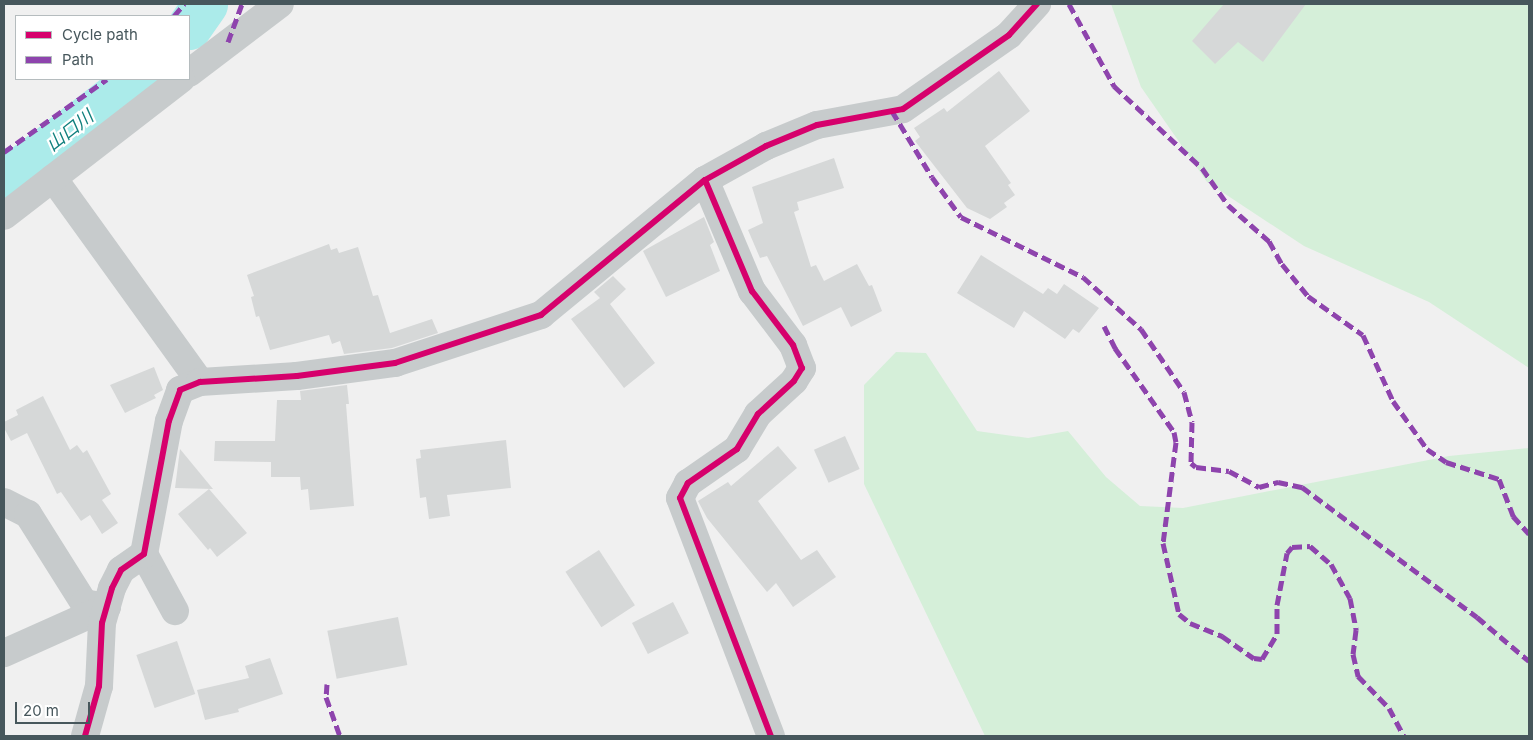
<!DOCTYPE html>
<html>
<head>
<meta charset="utf-8">
<style>
  body { margin:0 }
  #map { position:relative; width:1533px; height:740px; overflow:hidden; background:#f0f0f0; font-family:Inter,"Noto Sans JP",sans-serif }
  div>[style] { position:absolute }
  [style*='--x'] { left:calc(var(--x)*1px); top:calc(var(--y)*1px); width:calc(var(--w)*1px); rotate:calc(var(--a)*1deg) }
  .green>* { inset:0; background:#d5efd9 }
  .river>* { height:45px; margin:-22.5px; padding:0 22.5px; transform-origin:22.5px; border-radius:22.5px; background:#abebea }
  .building>* { inset:0; background:#d6d8d8; transform-origin:0 0 }
  .street>* { height:28px; margin:-14px; padding:0 14px; transform-origin:14px; border-radius:14px; background:#c7cbcc }
  .quiet>* { height:5px; margin-top:-2.5px; transform-origin:0; background:repeating-linear-gradient(90deg,#8e44ad 0 10px,transparent 0 15px) }
  .cycleway>* { height:6px; margin:-3px; padding:0 3px; transform-origin:3px; border-radius:3px; background:#d6006c }
  span { translate:-50% -50%; white-space:nowrap; text-align:center; line-height:1.15; -webkit-text-stroke:4.5px #fff; paint-order:stroke }
  .water-label { font-size:18px; color:#11807e; font-style:italic }
  .frame { position:absolute; inset:0; border:5px solid #47575c; pointer-events:none }
  .legend { position:absolute; left:15px; top:15px; width:175px; height:65px; box-sizing:border-box; background:#fff; border:1px solid #b5bcbe; margin:0; padding:6px 9px; list-style:none; font-size:15px; color:#47575c }
  .legend li { display:flex; align-items:center; gap:10px; height:25px }
  .legend b { width:25px; border:1px solid #b5bcbe }
  .scale { position:absolute; left:15px; top:702px; width:75px; height:22px; box-sizing:border-box; border:2px solid #47575c; border-top:0; padding-left:6px; font-size:15px; line-height:18px; white-space:nowrap; color:#47575c; -webkit-text-stroke:4px #fff; paint-order:stroke }
</style>
</head>
<body>
<div id="map">
  <div class="green">
    <i style="clip-path:polygon(1111px 4px,1529px 4px,1529px 368px,1429px 302px,1304px 246px,1207px 182px,1141px 87px)"></i>
    <i style="clip-path:polygon(896px 352px,926px 353px,977px 431px,1028px 438px,1068px 431px,1106px 477px,1140px 506px,1183px 508px,1449px 456px,1529px 448px,1529px 736px,985px 736px,864px 484px,864px 385px)"></i>
  </div>
  <div class="river">
    <i style="--x:189;--y:27;--w:28;--a:-55"></i>
    <i style="--x:4;--y:182;--w:168;--a:-37.8"></i>
  </div>
  <div class="building">
    <i style="clip-path:polygon(1224px 4px,1306px 4px,1263px 62px,1238px 42px,1215px 64px,1192px 41px)"></i>
    <i style="clip-path:polygon(999px 71px,1030px 111px,985px 146px,1011px 183px,1008px 185px,1015px 195px,1004px 203px,1007px 207px,990px 219px,967px 208px,915px 141px,920px 137px,914px 128px,944px 108px,947px 112px)"></i>
    <i style="clip-path:polygon(834px 158px,844px 188px,797px 202px,799px 210px,794px 212px,811px 267px,816px 265px,824px 281px,857px 264px,869px 286px,872px 285px,882px 311px,851px 327px,841px 307px,803px 326px,767px 256px,760px 258px,748px 230px,763px 223px,752px 187px)"></i>
    <i style="clip-path:polygon(704px 217px,714px 242px,710px 245px,720px 271px,666px 297px,643px 251px)"></i>
    <i style="clip-path:polygon(329px 244px,331px 250px,337px 248px,339px 253px,358px 247px,373px 296px,378px 295px,390px 333px,432px 319px,438px 333px,392px 348px,344px 354px,340px 341px,332px 344px,329px 335px,270px 350px,259px 316px,256px 317px,251px 297px,254px 296px,247px 275px)"></i>
    <i style="clip-path:polygon(981px 255px,1043px 294px,1048px 288px,1057px 294px,1064px 284px,1099px 308px,1079px 333px,1073px 329px,1065px 339px,1024px 311px,1014px 328px,957px 293px)"></i>
    <i style="clip-path:polygon(613px 276px,626px 289px,610px 304px,655px 363px,624px 388px,571px 319px,600px 298px,594px 292px)"></i>
    <i style="clip-path:polygon(154px 367px,163px 390px,154px 395px,156px 398px,125px 413px,110px 385px)"></i>
    <i style="clip-path:polygon(347px 385px,349px 404px,346px 404px,354px 506px,310px 510px,308px 489px,301px 490px,300px 477px,271px 477px,271px 462px,214px 461px,215px 441px,275px 441px,277px 400px,301px 400px,300px 391px)"></i>
    <i style="clip-path:polygon(43px 396px,70px 450px,77px 445px,83px 453px,87px 450px,111px 494px,102px 500px,118px 523px,102px 534px,90px 515px,81px 521px,61px 492px,57px 494px,27px 433px,11px 441px,4px 428px,4px 422px,18px 415px,16px 410px)"></i>
    <i style="left:845px;top:436px;width:36px;height:34px;rotate:66deg"></i>
    <i style="clip-path:polygon(506px 440px,511px 488px,447px 495px,450px 516px,429px 519px,426px 497px,420px 498px,416px 459px,421px 458px,420px 450px)"></i>
    <i style="clip-path:polygon(778px 446px,797px 468px,758px 501px,801px 560px,817px 550px,836px 577px,793px 607px,776px 583px,767px 592px,707px 518px,698px 501px,728px 482px,731px 486px)"></i>
    <i style="clip-path:polygon(180px 449px,213px 489px,175px 488px)"></i>
    <i style="clip-path:polygon(209px 489px,247px 533px,217px 557px,210px 548px,208px 550px,178px 514px)"></i>
    <i style="left:599px;top:550px;width:66px;height:40px;rotate:57deg"></i>
    <i style="left:673px;top:602px;width:35px;height:46px;rotate:63deg"></i>
    <i style="left:398px;top:617px;width:49px;height:72px;rotate:79deg"></i>
    <i style="left:177px;top:641px;width:56px;height:43px;rotate:71deg"></i>
    <i style="clip-path:polygon(270px 658px,283px 694px,238px 709px,239px 712px,205px 720px,197px 690px,249px 678px,245px 666px)"></i>
  </div>
  <div class="street">
    <i style="--x:189;--y:73;--w:114;--a:-37.2"></i>
    <i style="--x:53;--y:178;--w:251;--a:54.2"></i>
    <i style="--x:705;--y:180;--w:121;--a:67.1"></i>
    <i style="--x:752;--y:291;--w:68;--a:52.8"></i>
    <i style="--x:793;--y:345;--w:25;--a:69"></i>
    <i style="--x:802;--y:368;--w:15;--a:122"></i>
    <i style="--x:794;--y:381;--w:49;--a:137.5"></i>
    <i style="--x:758;--y:414;--w:41;--a:121"></i>
    <i style="--x:737;--y:449;--w:60;--a:145.2"></i>
    <i style="--x:688;--y:483;--w:17;--a:118"></i>
    <i style="--x:680;--y:498;--w:255;--a:69.1"></i>
    <i style="--x:4;--y:216;--w:224;--a:-37.7"></i>
    <i style="--x:4;--y:502;--w:27;--a:27"></i>
    <i style="--x:28;--y:514;--w:105;--a:57.8"></i>
    <i style="--x:84;--y:603;--w:23;--a:10"></i>
    <i style="--x:107;--y:607;--w:113;--a:155.9"></i>
    <i style="--x:144;--y:554;--w:65;--a:61.5"></i>
    <i style="--x:85;--y:736;--w:52;--a:-74.4"></i>
    <i style="--x:99;--y:686;--w:63;--a:-87.3"></i>
    <i style="--x:102;--y:623;--w:36;--a:-74"></i>
    <i style="--x:112;--y:588;--w:20;--a:-63"></i>
    <i style="--x:121;--y:570;--w:28;--a:-35"></i>
    <i style="--x:144;--y:554;--w:135;--a:-79.4"></i>
    <i style="--x:169;--y:421;--w:33;--a:-70"></i>
    <i style="--x:180;--y:390;--w:22;--a:-22"></i>
    <i style="--x:200;--y:382;--w:97;--a:-3.5"></i>
    <i style="--x:297;--y:376;--w:99;--a:-7.6"></i>
    <i style="--x:395;--y:363;--w:154;--a:-18.2"></i>
    <i style="--x:541;--y:315;--w:212;--a:-39.5"></i>
    <i style="--x:705;--y:180;--w:70;--a:-29.1"></i>
    <i style="--x:766;--y:146;--w:55;--a:-22.4"></i>
    <i style="--x:817;--y:125;--w:87;--a:-10.5"></i>
    <i style="--x:903;--y:109;--w:129;--a:-34.9"></i>
    <i style="--x:1009;--y:35;--w:42;--a:-47.9"></i>
  </div>
  <div class="quiet">
    <i style="--x:1069;--y:4;--w:94;--a:61.2"></i>
    <i style="--x:1114;--y:86;--w:120;--a:43"></i>
    <i style="--x:1202;--y:168;--w:45;--a:54.9"></i>
    <i style="--x:1228;--y:205;--w:55;--a:41.3"></i>
    <i style="--x:1269;--y:241;--w:26;--a:61"></i>
    <i style="--x:1282;--y:264;--w:41;--a:50.9"></i>
    <i style="--x:1308;--y:296;--w:67;--a:35.3"></i>
    <i style="--x:1363;--y:335;--w:72;--a:65.6"></i>
    <i style="--x:1393;--y:401;--w:59;--a:54.7"></i>
    <i style="--x:1427;--y:449;--w:23;--a:34"></i>
    <i style="--x:1446;--y:462;--w:56;--a:17.8"></i>
    <i style="--x:1499;--y:479;--w:40;--a:69"></i>
    <i style="--x:1513;--y:516;--w:24;--a:48"></i>
    <i style="--x:174;--y:16;--w:16;--a:-50"></i>
    <i style="--x:228;--y:42;--w:40;--a:-69.8"></i>
    <i style="--x:892;--y:111;--w:77;--a:58.8"></i>
    <i style="--x:932;--y:177;--w:49;--a:54.1"></i>
    <i style="--x:961;--y:217;--w:136;--a:26.2"></i>
    <i style="--x:1083;--y:277;--w:78;--a:41.9"></i>
    <i style="--x:1141;--y:329;--w:76;--a:55.7"></i>
    <i style="--x:1184;--y:392;--w:31;--a:75"></i>
    <i style="--x:1192;--y:422;--w:41;--a:91.4"></i>
    <i style="--x:1191;--y:463;--w:6;--a:39"></i>
    <i style="--x:1196;--y:467;--w:33;--a:7"></i>
    <i style="--x:1229;--y:471;--w:34;--a:28"></i>
    <i style="--x:1259;--y:487;--w:20;--a:-15"></i>
    <i style="--x:1278;--y:482;--w:25;--a:12"></i>
    <i style="--x:1302;--y:487;--w:218;--a:36.6"></i>
    <i style="--x:1477;--y:617;--w:68;--a:40.2"></i>
    <i style="--x:4;--y:152;--w:126;--a:-35.3"></i>
    <i style="--x:1104;--y:326;--w:25;--a:63"></i>
    <i style="--x:1115;--y:348;--w:103;--a:54.9"></i>
    <i style="--x:1174;--y:432;--w:10;--a:79"></i>
    <i style="--x:1176;--y:442;--w:102;--a:97.3"></i>
    <i style="--x:1163;--y:543;--w:73;--a:77.3"></i>
    <i style="--x:1179;--y:614;--w:14;--a:39"></i>
    <i style="--x:1190;--y:623;--w:35;--a:22"></i>
    <i style="--x:1222;--y:636;--w:39;--a:35"></i>
    <i style="--x:1254;--y:658;--w:8;--a:7"></i>
    <i style="--x:1262;--y:659;--w:29;--a:-59"></i>
    <i style="--x:1277;--y:634;--w:29;--a:-90"></i>
    <i style="--x:1277;--y:605;--w:53;--a:-79.1"></i>
    <i style="--x:1287;--y:553;--w:8;--a:-50"></i>
    <i style="--x:1292;--y:547;--w:18;--a:-3"></i>
    <i style="--x:1310;--y:546;--w:28;--a:41"></i>
    <i style="--x:1331;--y:564;--w:39;--a:61"></i>
    <i style="--x:1350;--y:598;--w:33;--a:79"></i>
    <i style="--x:1356;--y:630;--w:24;--a:97"></i>
    <i style="--x:1353;--y:654;--w:23;--a:77"></i>
    <i style="--x:1358;--y:676;--w:45;--a:45.9"></i>
    <i style="--x:1389;--y:708;--w:32;--a:62"></i>
    <i style="--x:327;--y:684;--w:13;--a:94"></i>
    <i style="--x:326;--y:697;--w:41;--a:70.3"></i>
  </div>
  <div class="cycleway">
    <i style="--x:705;--y:180;--w:121;--a:67.1"></i>
    <i style="--x:752;--y:291;--w:68;--a:52.8"></i>
    <i style="--x:793;--y:345;--w:25;--a:69"></i>
    <i style="--x:802;--y:368;--w:15;--a:122"></i>
    <i style="--x:794;--y:381;--w:49;--a:137.5"></i>
    <i style="--x:758;--y:414;--w:41;--a:121"></i>
    <i style="--x:737;--y:449;--w:60;--a:145.2"></i>
    <i style="--x:688;--y:483;--w:17;--a:118"></i>
    <i style="--x:680;--y:498;--w:255;--a:69.1"></i>
    <i style="--x:85;--y:736;--w:52;--a:-74.4"></i>
    <i style="--x:99;--y:686;--w:63;--a:-87.3"></i>
    <i style="--x:102;--y:623;--w:36;--a:-74"></i>
    <i style="--x:112;--y:588;--w:20;--a:-63"></i>
    <i style="--x:121;--y:570;--w:28;--a:-35"></i>
    <i style="--x:144;--y:554;--w:135;--a:-79.4"></i>
    <i style="--x:169;--y:421;--w:33;--a:-70"></i>
    <i style="--x:180;--y:390;--w:22;--a:-22"></i>
    <i style="--x:200;--y:382;--w:97;--a:-3.5"></i>
    <i style="--x:297;--y:376;--w:99;--a:-7.6"></i>
    <i style="--x:395;--y:363;--w:154;--a:-18.2"></i>
    <i style="--x:541;--y:315;--w:212;--a:-39.5"></i>
    <i style="--x:705;--y:180;--w:70;--a:-29.1"></i>
    <i style="--x:766;--y:146;--w:55;--a:-22.4"></i>
    <i style="--x:817;--y:125;--w:87;--a:-10.5"></i>
    <i style="--x:903;--y:109;--w:129;--a:-34.9"></i>
    <i style="--x:1009;--y:35;--w:42;--a:-47.9"></i>
  </div>
  <div class="water-label">
    <span style="left:70px;top:131px;rotate:-38deg">山口川</span>
  </div>
  <div class="frame"></div>
  <ul class="legend">
  <li><b style="height:6px;background:#d6006c"></b>Cycle path</li>
  <li><b style="height:6px;background:#8e44ad"></b>Path</li>
  </ul>
  <div class="scale">20 m</div>
</div>
</body>
</html>
